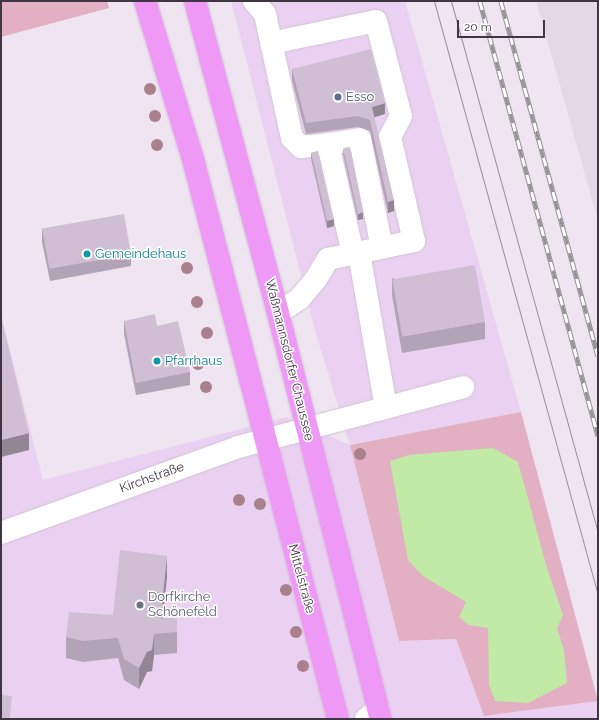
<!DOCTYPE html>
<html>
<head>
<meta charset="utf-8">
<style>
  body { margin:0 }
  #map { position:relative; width:599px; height:720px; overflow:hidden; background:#efe5f1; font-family:Raleway,sans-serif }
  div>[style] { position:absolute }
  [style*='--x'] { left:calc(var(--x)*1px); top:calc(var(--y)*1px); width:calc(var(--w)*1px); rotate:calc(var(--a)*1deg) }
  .residential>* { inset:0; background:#e6d7e8 }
  .commercial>* { inset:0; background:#ead1f2 }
  .green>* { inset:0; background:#e2b0c2 }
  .water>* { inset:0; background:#c0eaa5 }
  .roads { filter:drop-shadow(0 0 1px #d4c2d6) drop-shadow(0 0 1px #d4c2d6) }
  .minor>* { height:22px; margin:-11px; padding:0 11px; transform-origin:11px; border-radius:11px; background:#fff }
  .major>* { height:22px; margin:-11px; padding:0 11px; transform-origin:11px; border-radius:11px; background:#ee99f6 }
  .tram>* { height:1px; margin:-0.5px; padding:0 0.5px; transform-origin:0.5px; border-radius:0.5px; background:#949494 }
  .rail>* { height:4.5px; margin-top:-2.25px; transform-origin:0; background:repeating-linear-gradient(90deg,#fff 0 9px,#949494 0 18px); box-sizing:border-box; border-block:1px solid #949494 }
  .trees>* { width:12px; height:12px; margin:-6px; border-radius:50%; background:#a9808c }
  .wall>* { inset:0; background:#b3a3b6 }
  .shaded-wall>* { inset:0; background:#928594 }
  .building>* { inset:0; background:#d0bed4; transform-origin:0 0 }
  .dots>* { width:11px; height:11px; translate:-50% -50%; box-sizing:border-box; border:2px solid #fff; border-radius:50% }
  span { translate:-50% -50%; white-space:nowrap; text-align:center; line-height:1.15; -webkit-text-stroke:3px #fff; paint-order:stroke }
  .service-label { font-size:13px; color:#4e5e75 }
  .left { translate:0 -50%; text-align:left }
  .culture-label { font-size:13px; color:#0d838f }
  .street-label { font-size:13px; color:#403543 }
  .worship-label { font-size:13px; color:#5b616d }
  .frame { position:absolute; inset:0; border:2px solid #403543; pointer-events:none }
  .scale { position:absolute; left:457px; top:20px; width:88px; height:18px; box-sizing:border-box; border:2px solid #403543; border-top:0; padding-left:5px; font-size:12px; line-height:14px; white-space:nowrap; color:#403543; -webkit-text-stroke:3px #fff; paint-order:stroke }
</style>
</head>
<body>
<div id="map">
  <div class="residential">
    <i style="clip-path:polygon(536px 1px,598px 1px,598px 220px)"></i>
  </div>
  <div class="commercial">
    <i style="clip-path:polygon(231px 1px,405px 1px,521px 412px,350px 445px,399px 641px,456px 639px,484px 716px,598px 701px,598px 719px,1px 719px,1px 314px,43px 480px,287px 417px,350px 445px,316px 334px)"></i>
  </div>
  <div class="green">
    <i style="clip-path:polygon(1px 1px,107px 1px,109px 8px,1px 37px)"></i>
    <i style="clip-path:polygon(521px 412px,598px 701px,484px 716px,456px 639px,399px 641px,350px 445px)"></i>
  </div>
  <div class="water">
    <i style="clip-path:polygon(493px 448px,518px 462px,547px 568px,563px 615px,557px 628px,564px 650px,567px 683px,528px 703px,495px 701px,489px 685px,488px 628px,469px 625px,459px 617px,466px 602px,423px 576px,408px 560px,390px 461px,409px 455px)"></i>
  </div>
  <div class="roads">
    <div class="minor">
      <i style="--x:254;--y:1;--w:17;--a:50"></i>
      <i style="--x:265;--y:14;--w:127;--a:77.7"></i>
      <i style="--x:292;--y:138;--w:13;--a:45"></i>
      <i style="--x:301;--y:147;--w:27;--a:-6"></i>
      <i style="--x:328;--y:144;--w:113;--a:77.2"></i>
      <i style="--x:271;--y:43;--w:107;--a:-11.8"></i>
      <i style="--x:376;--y:21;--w:98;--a:75.3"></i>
      <i style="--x:401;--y:116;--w:24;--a:118"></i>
      <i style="--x:390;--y:137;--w:107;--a:77"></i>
      <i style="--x:414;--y:241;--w:88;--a:168.2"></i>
      <i style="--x:328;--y:259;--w:23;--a:121"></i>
      <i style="--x:316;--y:279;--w:26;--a:130"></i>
      <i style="--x:299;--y:299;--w:25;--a:146"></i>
      <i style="--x:328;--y:144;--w:32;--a:-9"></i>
      <i style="--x:360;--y:139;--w:111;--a:78.6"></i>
      <i style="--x:359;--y:253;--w:156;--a:80.1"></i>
      <i style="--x:1;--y:533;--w:252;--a:-19.9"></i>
      <i style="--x:238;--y:447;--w:233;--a:-14.9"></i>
      <i style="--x:366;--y:719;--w:16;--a:-40"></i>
    </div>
    <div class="major">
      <i style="--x:145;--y:1;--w:165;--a:73.1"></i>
      <i style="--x:193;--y:159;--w:578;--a:75.48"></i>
      <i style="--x:195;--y:1;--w:323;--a:75.1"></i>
      <i style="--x:278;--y:313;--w:419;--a:75.8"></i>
    </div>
  </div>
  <div class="tram">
    <i style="--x:434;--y:1;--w:616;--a:74.57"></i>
    <i style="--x:451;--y:1;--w:552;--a:74.55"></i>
  </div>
  <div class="rail">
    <i style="--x:480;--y:1;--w:451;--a:74.8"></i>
    <i style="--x:501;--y:1;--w:368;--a:74.7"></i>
  </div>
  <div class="trees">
    <i style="left:150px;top:89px"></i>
    <i style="left:155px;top:116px"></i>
    <i style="left:157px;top:145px"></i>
    <i style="left:187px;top:268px"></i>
    <i style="left:197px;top:302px"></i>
    <i style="left:207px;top:333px"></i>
    <i style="left:198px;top:364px"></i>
    <i style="left:206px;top:387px"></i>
    <i style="left:360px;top:454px"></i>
    <i style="left:239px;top:500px"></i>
    <i style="left:260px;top:504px"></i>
    <i style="left:286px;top:590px"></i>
    <i style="left:296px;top:632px"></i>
    <i style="left:303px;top:666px"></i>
  </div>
  <div class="wall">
    <i style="clip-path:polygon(292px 69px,385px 114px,374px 117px,394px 211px,388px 213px,370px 131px,358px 127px,306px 134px,292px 80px)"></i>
    <i style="clip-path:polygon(343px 148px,363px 219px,358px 220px,343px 154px)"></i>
    <i style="clip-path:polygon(311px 152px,334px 226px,327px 228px,311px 159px)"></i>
    <i style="clip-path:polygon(42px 229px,131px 254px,131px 266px,50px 281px,42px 242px)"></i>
    <i style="clip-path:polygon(392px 278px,485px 322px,485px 339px,402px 353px,392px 295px)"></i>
    <i style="clip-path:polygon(124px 321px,157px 326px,190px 372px,190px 385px,136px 395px,124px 334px)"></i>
    <i style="clip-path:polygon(167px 576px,163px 618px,177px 619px,177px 653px,154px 655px,152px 671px,147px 672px,139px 689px,124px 680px,118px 658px,83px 662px,66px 658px,66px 637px,113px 615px)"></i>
  </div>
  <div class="shaded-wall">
    <i style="clip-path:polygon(385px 103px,385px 114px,372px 118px,372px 107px)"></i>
    <i style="clip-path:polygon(394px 200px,394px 211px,388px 213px,388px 202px)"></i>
    <i style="clip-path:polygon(363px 212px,363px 219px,358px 220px,358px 214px)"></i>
    <i style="clip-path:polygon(334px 219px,334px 226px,327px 228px,327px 221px)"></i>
    <i style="clip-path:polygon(29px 433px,29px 450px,1px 457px,1px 440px)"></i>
    <i style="clip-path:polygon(167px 556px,167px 576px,161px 633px,158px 618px)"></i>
    <i style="clip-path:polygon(154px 634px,154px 655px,152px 671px,147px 672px,139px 689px,139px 668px)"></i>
  </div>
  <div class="building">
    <i style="clip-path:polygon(371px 49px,385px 103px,372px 107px,394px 200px,388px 202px,370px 120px,358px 116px,306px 123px,292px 69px)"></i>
    <i style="clip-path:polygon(350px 147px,363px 212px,358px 214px,343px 148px)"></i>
    <i style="left:318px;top:151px;width:70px;height:7px;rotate:77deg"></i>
    <i style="left:124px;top:214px;width:41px;height:83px;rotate:80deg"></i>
    <i style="left:475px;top:265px;width:58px;height:84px;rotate:80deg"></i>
    <i style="clip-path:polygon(155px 314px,157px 326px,178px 321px,190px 372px,136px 383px,124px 321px)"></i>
    <i style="clip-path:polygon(1px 316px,29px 433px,1px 440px)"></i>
    <i style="clip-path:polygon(120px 550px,167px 556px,161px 616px,158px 618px,177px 619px,177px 632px,154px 634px,152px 650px,147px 652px,139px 668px,124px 659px,118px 638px,83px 641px,66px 637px,69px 612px,113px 615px)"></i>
    <i style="left:1px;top:695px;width:11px;height:24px;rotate:5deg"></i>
  </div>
  <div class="dots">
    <i style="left:338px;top:97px;background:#5c6f8a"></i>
    <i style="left:87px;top:254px;background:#0f9aa8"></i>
    <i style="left:157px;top:361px;background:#0f9aa8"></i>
    <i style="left:140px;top:605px;background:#6b7280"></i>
  </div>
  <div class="service-label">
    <span class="left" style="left:346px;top:97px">Esso</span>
  </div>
  <div class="culture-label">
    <span class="left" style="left:95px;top:254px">Gemeindehaus</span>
    <span class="left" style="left:165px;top:361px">Pfarrhaus</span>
  </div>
  <div class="street-label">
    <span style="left:289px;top:360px;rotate:76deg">Waßmannsdorfer Chaussee</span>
    <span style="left:152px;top:478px;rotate:-20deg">Kirchstraße</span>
    <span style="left:301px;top:579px;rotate:75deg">Mittelstraße</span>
  </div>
  <div class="worship-label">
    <span class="left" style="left:148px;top:605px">Dorfkirche<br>Schönefeld</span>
  </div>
  <div class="frame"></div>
  <div class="scale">20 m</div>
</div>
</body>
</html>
